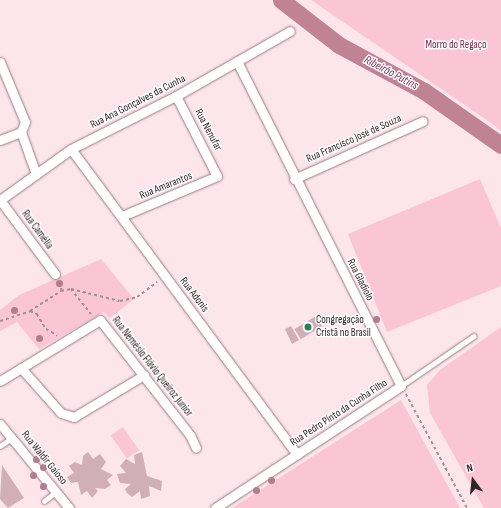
<!DOCTYPE html>
<html>
<head>
<meta charset="utf-8">
<style>
  body { margin:0 }
  #map { position:relative; width:501px; height:508px; overflow:hidden; background:#fce6ec; font-family:"Sofia Sans Condensed",sans-serif }
  div>[style] { position:absolute }
  [style*='--x'] { left:calc(var(--x)*1px); top:calc(var(--y)*1px); width:calc(var(--w)*1px); rotate:calc(var(--a)*1deg) }
  .green>* { inset:0; background:#fac5d4; transform-origin:0 0 }
  .river>* { height:17px; margin:-8.5px; padding:0 8.5px; transform-origin:8.5px; border-radius:8.5px; background:#c08295 }
  .building>* { inset:0; background:#d0afb8; transform-origin:0 0 }
  .path>* { height:1.5px; margin-top:-0.75px; transform-origin:0; background:repeating-linear-gradient(90deg,#a18f94 0 3px,transparent 0 6px) }
  .roads { filter:drop-shadow(0 0 1px #997a83) drop-shadow(0 0 1px #997a83) }
  .lane>* { height:4.5px; margin:-2.25px; padding:0 2.25px; transform-origin:2.25px; border-radius:2.25px; background:#fff }
  .street>* { height:9px; margin:-4.5px; padding:0 4.5px; transform-origin:4.5px; border-radius:4.5px; background:#fff }
  .trees>* { width:7px; height:7px; margin:-3.5px; border-radius:50%; background:#b17e90 }
  .dots>* { width:11px; height:11px; translate:-50% -50%; box-sizing:border-box; border:2px solid #fff; border-radius:50% }
  span { translate:-50% -50%; white-space:nowrap; text-align:center; line-height:1.15; -webkit-text-stroke:3px #fff; paint-order:stroke }
  .park-label { font-size:11px; color:#742845 }
  .street-label { font-size:11px; color:#322529 }
  .poi-label { font-size:11px; color:#322529 }
  .left { translate:0 -50%; text-align:left }
  .water-label { font-size:12px; color:#7d304d; font-style:italic }
  .north { position:absolute; left:453px; top:460px; width:40px; height:40px; -webkit-text-stroke:3px #fff; paint-order:stroke; rotate:345deg; font-size:11px; font-weight:700; line-height:16px; text-align:center; color:#322529 }
  .north::after { content:''; display:block; margin:auto; width:14px; height:18px; background:#322529; clip-path:polygon(50% 0,100% 100%,50% 72%,0 100%) }
</style>
</head>
<body>
<div id="map">
  <div class="green">
    <i style="clip-path:polygon(311px 0,501px 0,501px 131px,491px 123px)"></i>
    <i style="clip-path:polygon(480px 179px,501px 228px,501px 286px,387px 332px,348px 234px)"></i>
    <i style="clip-path:polygon(101px 259px,134px 299px,110px 318px,104px 312px,39px 349px,17px 322px,0 331px,0 310px,19px 295px)"></i>
    <i style="clip-path:polygon(501px 327px,501px 508px,484px 508px,430px 413px,427px 385px,440px 370px)"></i>
    <i style="clip-path:polygon(401px 400px,460px 508px,232px 508px)"></i>
    <i style="left:123px;top:427px;width:28px;height:15px;rotate:55deg"></i>
  </div>
  <div class="river">
    <i style="--x:281;--y:0;--w:73;--a:37.8"></i>
    <i style="--x:339;--y:45;--w:97;--a:28.4"></i>
    <i style="--x:424;--y:91;--w:94;--a:35"></i>
  </div>
  <div class="building">
    <i style="left:316px;top:316px;width:12px;height:25px;rotate:59deg"></i>
    <i style="clip-path:polygon(291px 326px,299px 340px,292px 344px,285px 329px)"></i>
    <i style="clip-path:polygon(88px 452px,93px 459px,100px 454px,106px 462px,101px 469px,113px 475px,107px 480px,111px 485px,105px 489px,95px 488px,98px 491px,92px 498px,87px 491px,81px 495px,78px 482px,71px 483px,67px 477px,74px 473px,69px 466px,75px 462px,82px 465px,83px 456px)"></i>
    <i style="clip-path:polygon(142px 452px,147px 476px,162px 481px,161px 491px,149px 486px,150px 496px,141px 499px,140px 491px,132px 497px,127px 493px,125px 489px,131px 484px,120px 483px,117px 474px,126px 473px,120px 466px,126px 459px,135px 464px,134px 455px)"></i>
    <i style="clip-path:polygon(2px 465px,24px 498px,8px 508px,0 499px)"></i>
  </div>
  <div class="path">
    <i style="--x:71;--y:289;--w:32;--a:51"></i>
    <i style="--x:61;--y:291;--w:10;--a:-11"></i>
    <i style="--x:71;--y:289;--w:50;--a:13.8"></i>
    <i style="--x:120;--y:301;--w:17;--a:-13"></i>
    <i style="--x:137;--y:297;--w:25;--a:-37"></i>
    <i style="--x:30;--y:311;--w:8;--a:23"></i>
    <i style="--x:37;--y:314;--w:17;--a:59"></i>
    <i style="--x:46;--y:329;--w:13;--a:29"></i>
    <i style="--x:0;--y:321;--w:32;--a:-18"></i>
    <i style="--x:30;--y:311;--w:37;--a:-33"></i>
    <i style="--x:61;--y:291;--w:10;--a:-90"></i>
    <i style="--x:406;--y:394;--w:129;--a:61.8"></i>
  </div>
  <div class="roads">
    <div class="lane">
      <i style="--x:401;--y:386;--w:88;--a:-34.4"></i>
      <i style="--x:0;--y:446;--w:14;--a:-34"></i>
      <i style="--x:44;--y:501;--w:15;--a:-37"></i>
    </div>
    <div class="street">
      <i style="--x:0;--y:62;--w:65;--a:67.4"></i>
      <i style="--x:25;--y:122;--w:11;--a:112"></i>
      <i style="--x:0;--y:140;--w:22;--a:-21"></i>
      <i style="--x:21;--y:132;--w:45;--a:70.3"></i>
      <i style="--x:71;--y:149;--w:380;--a:53.5"></i>
      <i style="--x:294;--y:179;--w:141;--a:-24.2"></i>
      <i style="--x:122;--y:216;--w:103;--a:-22.8"></i>
      <i style="--x:217;--y:176;--w:90;--a:-117.1"></i>
      <i style="--x:55;--y:274;--w:92;--a:-126.6"></i>
      <i style="--x:0;--y:200;--w:87;--a:-35.7"></i>
      <i style="--x:71;--y:149;--w:118;--a:-26.8"></i>
      <i style="--x:176;--y:96;--w:131;--a:-29.7"></i>
      <i style="--x:21;--y:368;--w:60;--a:48.4"></i>
      <i style="--x:61;--y:413;--w:14;--a:17"></i>
      <i style="--x:74;--y:417;--w:82;--a:-31"></i>
      <i style="--x:0;--y:381;--w:117;--a:-31.4"></i>
      <i style="--x:100;--y:320;--w:146;--a:52"></i>
      <i style="--x:190;--y:435;--w:14;--a:65"></i>
      <i style="--x:0;--y:424;--w:109;--a:50.6"></i>
      <i style="--x:215;--y:508;--w:222;--a:-33.3"></i>
      <i style="--x:401;--y:386;--w:364;--a:-116.8"></i>
    </div>
  </div>
  <div class="trees">
    <i style="left:59px;top:283px"></i>
    <i style="left:14px;top:310px"></i>
    <i style="left:376px;top:319px"></i>
    <i style="left:39px;top:338px"></i>
    <i style="left:36px;top:459px"></i>
    <i style="left:43px;top:467px"></i>
    <i style="left:33px;top:475px"></i>
    <i style="left:271px;top:480px"></i>
    <i style="left:43px;top:486px"></i>
    <i style="left:256px;top:490px"></i>
  </div>
  <div class="dots">
    <i style="left:308px;top:327px;background:#248259"></i>
  </div>
  <div class="park-label">
    <span style="left:456px;top:45px">Morro do Regaço</span>
  </div>
  <div class="street-label">
    <span style="left:138px;top:102px;rotate:-27deg">Rua Ana Gonçalves da Cunha</span>
    <span style="left:208px;top:130px;rotate:62deg">Rua Nenufar</span>
    <span style="left:354px;top:139px;rotate:-24deg">Rua Francisco José de Souza</span>
    <span style="left:166px;top:186px;rotate:-22deg">Rua Amarantos</span>
    <span style="left:37px;top:230px;rotate:54deg">Rua Camélia</span>
    <span style="left:360px;top:280px;rotate:63deg">Rua Gladiolo</span>
    <span style="left:194px;top:295px;rotate:53deg">Rua Adonis</span>
    <span style="left:152px;top:367px;rotate:52deg">Rua Nemésio Flávio Queiroz Junior</span>
    <span style="left:339px;top:413px;rotate:-33deg">Rua Pedro Pinto da Cunha Filho</span>
    <span style="left:44px;top:458px;rotate:51deg">Rua Waldir Gaioso</span>
  </div>
  <div class="poi-label">
    <span class="left" style="left:316px;top:327px">Congregação<br>Cristã no Brasil</span>
  </div>
  <div class="water-label">
    <span style="left:391px;top:73px;rotate:28deg">Ribeirão Putins</span>
  </div>
  <div class="north">N</div>
</div>
</body>
</html>
